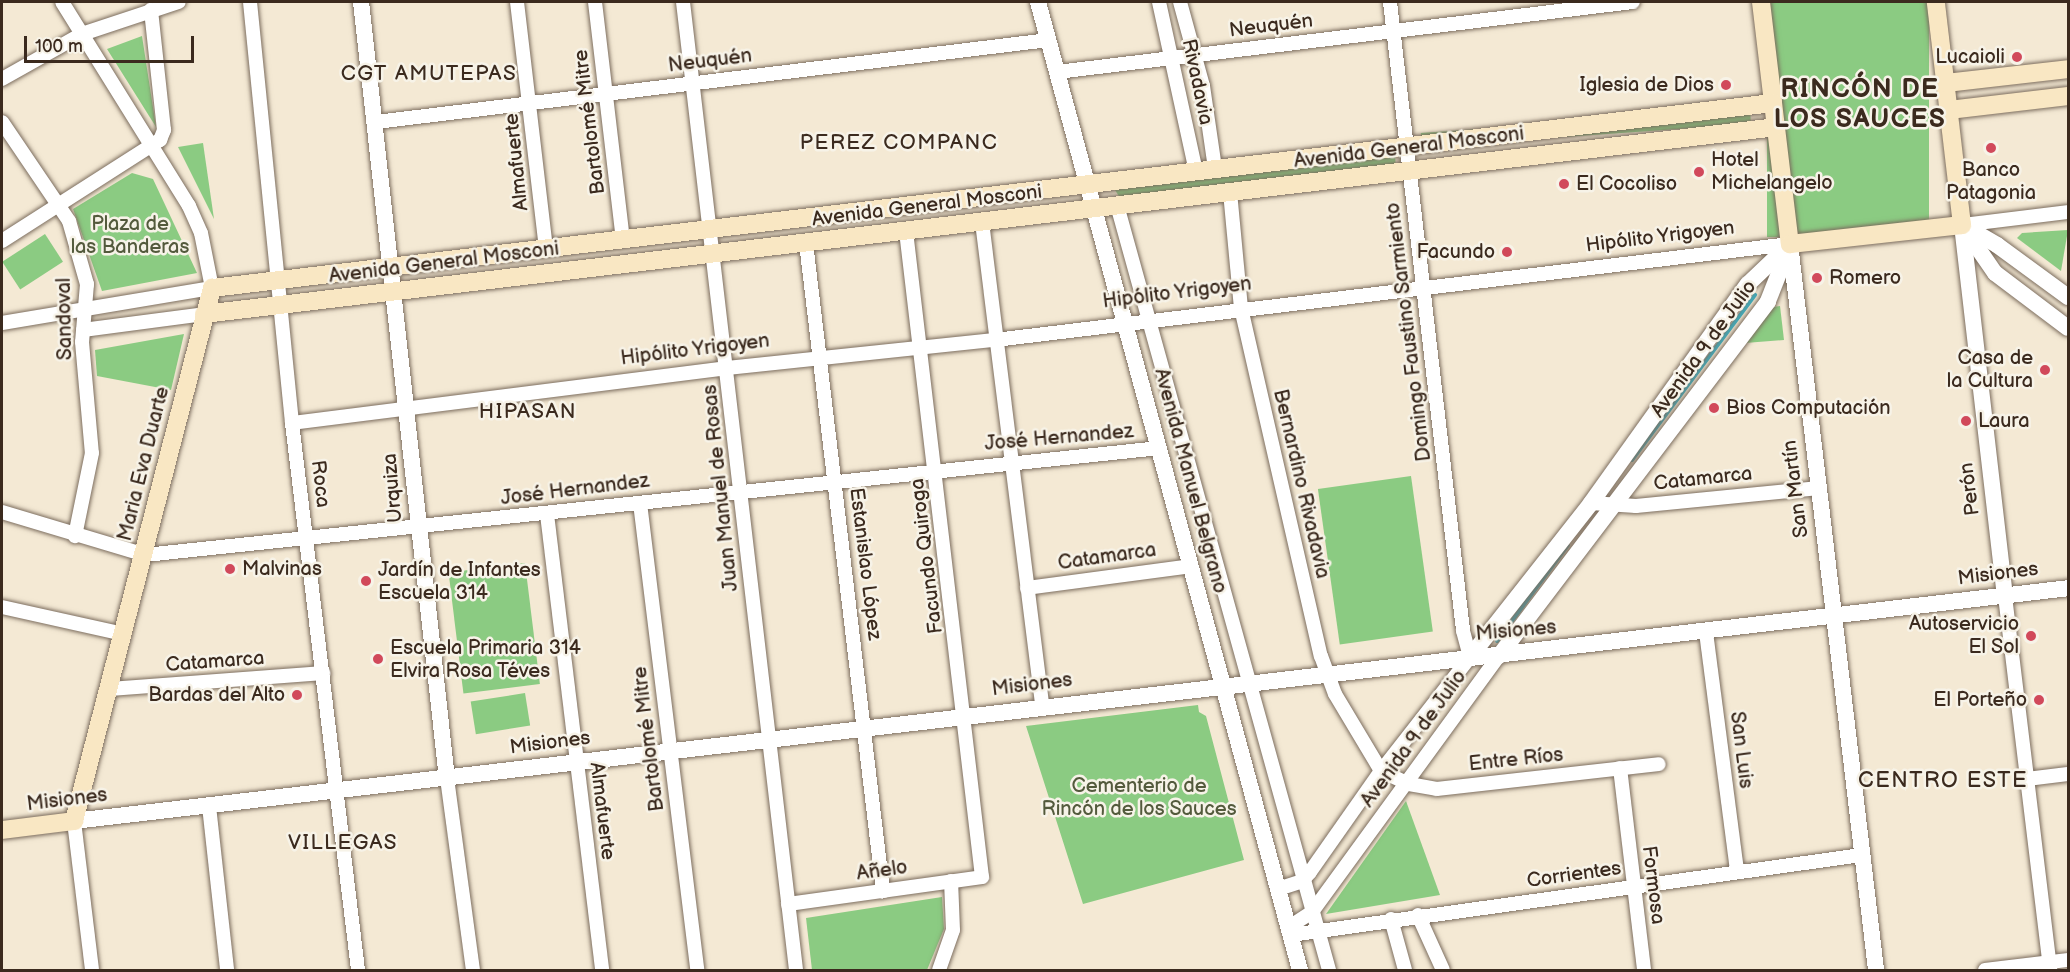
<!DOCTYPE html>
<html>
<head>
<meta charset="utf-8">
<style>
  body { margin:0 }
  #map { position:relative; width:2070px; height:972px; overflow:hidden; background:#f4e9d4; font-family:"Balsamiq Sans",sans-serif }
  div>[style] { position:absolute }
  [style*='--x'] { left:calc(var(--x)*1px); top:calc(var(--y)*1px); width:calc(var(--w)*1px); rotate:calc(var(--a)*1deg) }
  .green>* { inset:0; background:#8bcb82; transform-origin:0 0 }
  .stream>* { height:4px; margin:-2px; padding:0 2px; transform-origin:2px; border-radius:2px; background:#3facbd }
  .roads { filter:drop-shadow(0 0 2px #7c6d5e) drop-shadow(0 0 2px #7c6d5e) }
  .minor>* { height:14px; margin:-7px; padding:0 7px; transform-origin:7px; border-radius:7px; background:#fff }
  .tertiary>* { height:16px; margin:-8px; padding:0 8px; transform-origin:8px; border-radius:8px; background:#fff }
  .secondary>* { height:18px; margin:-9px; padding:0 9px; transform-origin:9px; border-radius:9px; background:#f9e7c3 }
  .dots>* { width:16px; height:16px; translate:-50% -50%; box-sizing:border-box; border:3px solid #f7f3e8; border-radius:50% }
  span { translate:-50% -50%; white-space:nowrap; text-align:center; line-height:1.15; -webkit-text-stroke:5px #f7f3e8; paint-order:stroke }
  .street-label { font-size:20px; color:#3b2a1e }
  .poi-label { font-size:20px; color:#3b2a1e }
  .right { translate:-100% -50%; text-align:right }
  .left { translate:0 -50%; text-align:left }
  .park-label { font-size:20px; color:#535a3c }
  .neighbourhood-label { font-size:21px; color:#3b2a1e; letter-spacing:1.5px }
  .quarter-label { font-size:22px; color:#3b2a1e; letter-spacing:1.5px }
  .district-label { font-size:26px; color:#3b2a1e; font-weight:700; letter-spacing:1.5px }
  .frame { position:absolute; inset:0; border:3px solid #3b2a1e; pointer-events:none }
  .scale { position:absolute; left:24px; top:36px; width:170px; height:27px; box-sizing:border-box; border:3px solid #3b2a1e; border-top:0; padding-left:8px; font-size:18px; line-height:21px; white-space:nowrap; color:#3b2a1e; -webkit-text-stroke:4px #f7f3e8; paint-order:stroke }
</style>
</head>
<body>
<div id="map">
  <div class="green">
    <i style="left:1767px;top:2px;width:162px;height:235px"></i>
    <i style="clip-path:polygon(142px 36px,156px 127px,107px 49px)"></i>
    <i style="left:1750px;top:110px;width:14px;height:330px;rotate:86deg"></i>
    <i style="clip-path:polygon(203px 143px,214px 219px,178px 147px)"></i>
    <i style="clip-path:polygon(1395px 155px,1396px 169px,1122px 201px,1115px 190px)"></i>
    <i style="clip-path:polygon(132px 173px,153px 179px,197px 273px,102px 291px,73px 209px)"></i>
    <i style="clip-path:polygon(2068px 230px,2061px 271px,2017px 238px,2022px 233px)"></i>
    <i style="left:45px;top:234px;width:33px;height:51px;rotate:57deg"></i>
    <i style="clip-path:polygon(1780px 306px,1784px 340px,1745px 343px,1773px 307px)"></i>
    <i style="clip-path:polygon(184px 334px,171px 390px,97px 376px,95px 350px)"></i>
    <i style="left:1411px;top:476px;width:157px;height:94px;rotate:82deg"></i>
    <i style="left:525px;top:563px;width:122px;height:77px;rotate:83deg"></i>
    <i style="left:525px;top:693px;width:33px;height:55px;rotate:81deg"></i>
    <i style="clip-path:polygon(1198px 705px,1199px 712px,1206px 716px,1244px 860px,1083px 904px,1026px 726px)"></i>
    <i style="clip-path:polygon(1406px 801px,1440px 895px,1326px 914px)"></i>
    <i style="clip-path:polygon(942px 897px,944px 929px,927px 970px,812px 970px,806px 918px)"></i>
  </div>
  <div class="stream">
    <i style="--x:1632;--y:460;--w:206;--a:-53.3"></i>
    <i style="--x:1497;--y:641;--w:119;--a:-53.5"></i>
  </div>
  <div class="roads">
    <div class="minor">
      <i style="--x:250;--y:2;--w:423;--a:84.3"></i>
      <i style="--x:292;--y:423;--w:551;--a:83.12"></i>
      <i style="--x:517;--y:2;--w:248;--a:83.3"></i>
      <i style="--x:595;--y:2;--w:239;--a:83.3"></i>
      <i style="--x:683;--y:2;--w:975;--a:83.34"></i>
      <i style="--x:1159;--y:2;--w:173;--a:77.7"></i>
      <i style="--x:1180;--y:2;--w:87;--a:74.7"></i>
      <i style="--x:1203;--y:86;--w:83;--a:81.7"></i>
      <i style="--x:1057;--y:72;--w:580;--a:-6.93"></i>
      <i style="--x:2;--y:79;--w:92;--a:-29.4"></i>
      <i style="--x:82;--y:34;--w:102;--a:-18.3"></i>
      <i style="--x:2;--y:122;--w:120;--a:55.9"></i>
      <i style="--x:69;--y:221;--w:66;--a:74.1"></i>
      <i style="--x:87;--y:284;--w:58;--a:94.9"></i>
      <i style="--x:82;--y:342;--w:111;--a:84.9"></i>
      <i style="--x:92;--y:453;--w:85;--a:101.6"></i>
      <i style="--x:376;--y:122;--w:678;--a:-6.95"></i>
      <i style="--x:1230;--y:192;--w:117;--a:84.6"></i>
      <i style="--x:1241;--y:308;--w:357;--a:77.1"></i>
      <i style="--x:1321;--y:656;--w:40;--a:69.8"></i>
      <i style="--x:1335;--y:694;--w:90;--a:59.1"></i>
      <i style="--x:1381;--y:771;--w:31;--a:25"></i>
      <i style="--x:1409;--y:784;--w:28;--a:10"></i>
      <i style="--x:1437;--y:789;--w:223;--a:-6.4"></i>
      <i style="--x:1117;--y:205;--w:794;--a:74.51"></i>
      <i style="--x:982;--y:222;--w:489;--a:82.9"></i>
      <i style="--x:1962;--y:225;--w:107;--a:-7"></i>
      <i style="--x:2;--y:241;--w:188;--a:-32.6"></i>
      <i style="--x:160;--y:140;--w:11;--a:-68"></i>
      <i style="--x:164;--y:130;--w:121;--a:-96.2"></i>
      <i style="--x:806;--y:243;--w:653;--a:83.22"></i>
      <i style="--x:2;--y:323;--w:213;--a:-9.5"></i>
      <i style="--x:212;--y:288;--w:56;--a:-101.3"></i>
      <i style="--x:201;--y:233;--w:30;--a:-114"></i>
      <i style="--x:189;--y:206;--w:240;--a:-121.9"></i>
      <i style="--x:83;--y:330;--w:122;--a:-7.5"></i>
      <i style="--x:292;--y:423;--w:438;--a:-7.2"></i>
      <i style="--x:727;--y:368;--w:269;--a:-6"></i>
      <i style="--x:995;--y:340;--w:801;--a:-6.89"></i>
      <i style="--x:640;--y:503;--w:470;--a:83"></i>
      <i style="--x:1591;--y:503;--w:45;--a:3.8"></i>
      <i style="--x:1636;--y:506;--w:184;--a:-5.6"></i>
      <i style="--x:2;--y:512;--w:149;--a:16.7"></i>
      <i style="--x:145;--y:555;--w:1020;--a:-6.02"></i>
      <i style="--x:547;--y:514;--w:459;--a:83.1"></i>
      <i style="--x:1027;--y:588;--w:165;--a:-7.6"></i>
      <i style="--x:2005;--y:596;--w:377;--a:83.1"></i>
      <i style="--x:2;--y:607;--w:125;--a:12.5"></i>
      <i style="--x:1706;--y:632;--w:242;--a:82.6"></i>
      <i style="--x:110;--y:689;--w:214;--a:-4.3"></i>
      <i style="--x:1620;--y:768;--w:203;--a:83.2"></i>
      <i style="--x:447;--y:778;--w:194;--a:82.3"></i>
      <i style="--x:2027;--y:779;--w:41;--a:-7"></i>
      <i style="--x:209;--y:806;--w:165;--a:83.7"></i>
      <i style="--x:74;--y:821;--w:150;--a:83.1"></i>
      <i style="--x:1278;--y:889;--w:25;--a:-18"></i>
      <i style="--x:1302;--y:881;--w:12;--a:-48"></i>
      <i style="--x:1310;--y:872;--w:123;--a:-54.9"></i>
      <i style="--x:1381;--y:771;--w:145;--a:-52"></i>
      <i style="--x:1470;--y:657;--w:28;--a:-105"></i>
      <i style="--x:1463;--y:630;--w:632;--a:-96.63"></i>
      <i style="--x:788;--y:904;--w:196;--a:-7.9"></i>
      <i style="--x:982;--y:877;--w:650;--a:-96.71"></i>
      <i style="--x:1418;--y:915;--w:60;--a:65.6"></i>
      <i style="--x:1391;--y:919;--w:53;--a:74.6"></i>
      <i style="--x:1289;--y:927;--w:27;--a:-33"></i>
      <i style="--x:1312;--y:912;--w:317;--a:-53.9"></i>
      <i style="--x:1291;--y:935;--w:577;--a:-7.98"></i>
      <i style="--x:939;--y:970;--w:42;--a:-70.7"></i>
      <i style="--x:953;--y:930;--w:49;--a:-92.3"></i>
      <i style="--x:1985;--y:970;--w:84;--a:-6.9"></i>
    </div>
    <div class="tertiary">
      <i style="--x:361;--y:2;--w:781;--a:83.68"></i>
      <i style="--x:1038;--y:2;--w:1003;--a:74.86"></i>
      <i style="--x:1962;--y:225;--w:373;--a:83.4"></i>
      <i style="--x:1966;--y:227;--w:36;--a:30"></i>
      <i style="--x:1997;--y:245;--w:88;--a:36.2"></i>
      <i style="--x:1966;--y:231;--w:51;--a:55.4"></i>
      <i style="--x:1995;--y:273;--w:91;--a:37"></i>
      <i style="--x:1790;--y:244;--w:731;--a:83.24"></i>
      <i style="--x:1499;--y:656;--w:445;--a:-52.8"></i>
      <i style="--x:1768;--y:301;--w:57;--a:-68.4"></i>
      <i style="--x:1470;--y:657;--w:196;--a:-51.8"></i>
      <i style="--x:1591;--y:503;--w:269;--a:-54.4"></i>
      <i style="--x:1748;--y:284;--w:58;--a:-43.6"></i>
      <i style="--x:74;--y:821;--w:2008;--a:-6.66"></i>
    </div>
    <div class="secondary">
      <i style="--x:1761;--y:2;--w:244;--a:83.2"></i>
      <i style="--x:1790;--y:244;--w:173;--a:-6.3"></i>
      <i style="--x:1962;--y:225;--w:225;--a:-96.7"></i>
      <i style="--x:1946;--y:83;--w:123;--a:-6.5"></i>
      <i style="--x:1949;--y:110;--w:120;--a:-6.7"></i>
      <i style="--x:204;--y:314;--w:1583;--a:-6.78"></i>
      <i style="--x:2;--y:830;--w:73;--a:-7.1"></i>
      <i style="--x:74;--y:821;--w:551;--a:-75.48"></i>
      <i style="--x:212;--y:288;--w:1572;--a:-6.76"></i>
    </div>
  </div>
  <div class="dots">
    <i style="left:2017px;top:57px;background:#d1495b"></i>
    <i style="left:1726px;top:85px;background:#d1495b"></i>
    <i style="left:1991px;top:148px;background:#d1495b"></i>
    <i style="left:1699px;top:172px;background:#d1495b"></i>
    <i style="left:1564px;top:184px;background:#d1495b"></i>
    <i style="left:1507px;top:252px;background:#d1495b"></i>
    <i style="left:1817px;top:278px;background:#d1495b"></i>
    <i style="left:2045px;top:370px;background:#d1495b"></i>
    <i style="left:1714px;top:408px;background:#d1495b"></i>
    <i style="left:1966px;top:421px;background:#d1495b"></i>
    <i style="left:230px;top:569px;background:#d1495b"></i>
    <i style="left:366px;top:581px;background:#d1495b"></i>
    <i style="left:2031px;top:636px;background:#d1495b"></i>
    <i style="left:378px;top:659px;background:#d1495b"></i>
    <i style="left:297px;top:695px;background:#d1495b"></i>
    <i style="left:2039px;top:700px;background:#d1495b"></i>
  </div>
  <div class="street-label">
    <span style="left:1271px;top:26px;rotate:-7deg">Neuquén</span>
    <span style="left:710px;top:61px;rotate:-7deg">Neuquén</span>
    <span style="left:1197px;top:82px;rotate:78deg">Rivadavia</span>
    <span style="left:590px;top:122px;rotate:-97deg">Bartolomé Mitre</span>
    <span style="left:1409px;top:148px;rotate:-7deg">Avenida General Mosconi</span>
    <span style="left:517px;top:162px;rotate:-96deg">Almafuerte</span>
    <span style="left:927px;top:206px;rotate:-7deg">Avenida General Mosconi</span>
    <span style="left:1660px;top:237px;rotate:-7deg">Hipólito Yrigoyen</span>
    <span style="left:444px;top:263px;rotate:-7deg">Avenida General Mosconi</span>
    <span style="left:1177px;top:293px;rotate:-7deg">Hipólito Yrigoyen</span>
    <span style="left:65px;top:319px;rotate:-91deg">Sandoval</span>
    <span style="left:1409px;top:332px;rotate:-97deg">Domingo Faustino Sarmiento</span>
    <span style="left:1704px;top:349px;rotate:-54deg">Avenida 9 de Julio</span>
    <span style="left:695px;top:350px;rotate:-7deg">Hipólito Yrigoyen</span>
    <span style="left:1059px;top:438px;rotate:-5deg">José Hernandez</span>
    <span style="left:144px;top:464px;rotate:-76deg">Maria Eva Duarte</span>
    <span style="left:1703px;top:479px;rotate:-6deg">Catamarca</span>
    <span style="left:1190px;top:481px;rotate:75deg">Avenida Manuel Belgrano</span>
    <span style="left:320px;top:484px;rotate:83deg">Roca</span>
    <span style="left:1301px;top:484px;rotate:77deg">Bernardino Rivadavia</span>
    <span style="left:393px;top:488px;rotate:-95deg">Urquiza</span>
    <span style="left:721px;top:488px;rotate:-96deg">Juan Manuel de Rosas</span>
    <span style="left:1796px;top:489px;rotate:-97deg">San Martín</span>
    <span style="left:1970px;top:489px;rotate:-97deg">Perón</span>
    <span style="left:575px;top:490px;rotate:-7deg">José Hernandez</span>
    <span style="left:927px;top:556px;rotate:-97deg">Facundo Quiroga</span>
    <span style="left:1107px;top:557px;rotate:-8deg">Catamarca</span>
    <span style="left:865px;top:564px;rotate:83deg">Estanislao López</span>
    <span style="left:1998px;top:574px;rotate:-7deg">Misiones</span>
    <span style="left:1516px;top:631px;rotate:-5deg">Misiones</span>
    <span style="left:215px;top:662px;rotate:-4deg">Catamarca</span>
    <span style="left:1032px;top:685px;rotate:-7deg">Misiones</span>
    <span style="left:649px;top:739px;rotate:-97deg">Bartolomé Mitre</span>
    <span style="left:1414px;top:739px;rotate:-54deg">Avenida 9 de Julio</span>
    <span style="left:550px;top:743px;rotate:-7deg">Misiones</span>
    <span style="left:1741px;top:750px;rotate:83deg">San Luis</span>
    <span style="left:1516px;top:760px;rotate:-6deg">Entre Ríos</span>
    <span style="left:67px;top:800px;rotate:-7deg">Misiones</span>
    <span style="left:602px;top:811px;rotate:83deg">Almafuerte</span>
    <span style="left:882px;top:871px;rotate:-8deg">Añelo</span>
    <span style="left:1574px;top:875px;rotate:-8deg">Corrientes</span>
    <span style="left:1653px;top:885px;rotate:83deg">Formosa</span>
  </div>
  <div class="poi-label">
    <span class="right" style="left:2005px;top:57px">Lucaioli</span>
    <span class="right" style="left:1714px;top:85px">Iglesia de Dios</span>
    <span class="left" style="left:1711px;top:172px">Hotel<br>Michelangelo</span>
    <span style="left:1991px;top:182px">Banco<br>Patagonia</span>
    <span class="left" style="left:1576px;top:184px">El Cocoliso</span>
    <span class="right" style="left:1495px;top:252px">Facundo</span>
    <span class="left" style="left:1829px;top:278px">Romero</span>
    <span class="right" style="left:2033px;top:370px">Casa de<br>la Cultura</span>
    <span class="left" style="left:1726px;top:408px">Bios Computación</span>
    <span class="left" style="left:1978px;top:421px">Laura</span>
    <span class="left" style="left:242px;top:569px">Malvinas</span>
    <span class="left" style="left:378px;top:582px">Jardín de Infantes<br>Escuela 314</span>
    <span class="right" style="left:2019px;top:636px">Autoservicio<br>El Sol</span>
    <span class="left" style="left:390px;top:660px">Escuela Primaria 314<br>Elvira Rosa Téves</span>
    <span class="right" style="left:285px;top:695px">Bardas del Alto</span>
    <span class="right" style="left:2027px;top:700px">El Porteño</span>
  </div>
  <div class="park-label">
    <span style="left:130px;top:236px">Plaza de<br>las Banderas</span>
    <span style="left:1139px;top:798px">Cementerio de<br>Rincón de los Sauces</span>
  </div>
  <div class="neighbourhood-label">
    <span style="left:429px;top:74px">CGT AMUTEPAS</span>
    <span style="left:899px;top:143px">PEREZ COMPANC</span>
    <span style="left:528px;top:412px">HIPASAN</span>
    <span style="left:343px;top:843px">VILLEGAS</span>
  </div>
  <div class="quarter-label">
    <span style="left:1943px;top:781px">CENTRO ESTE</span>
  </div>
  <div class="district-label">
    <span style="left:1860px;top:105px">RINCÓN DE<br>LOS SAUCES</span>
  </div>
  <div class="frame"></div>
  <div class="scale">100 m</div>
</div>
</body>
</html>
